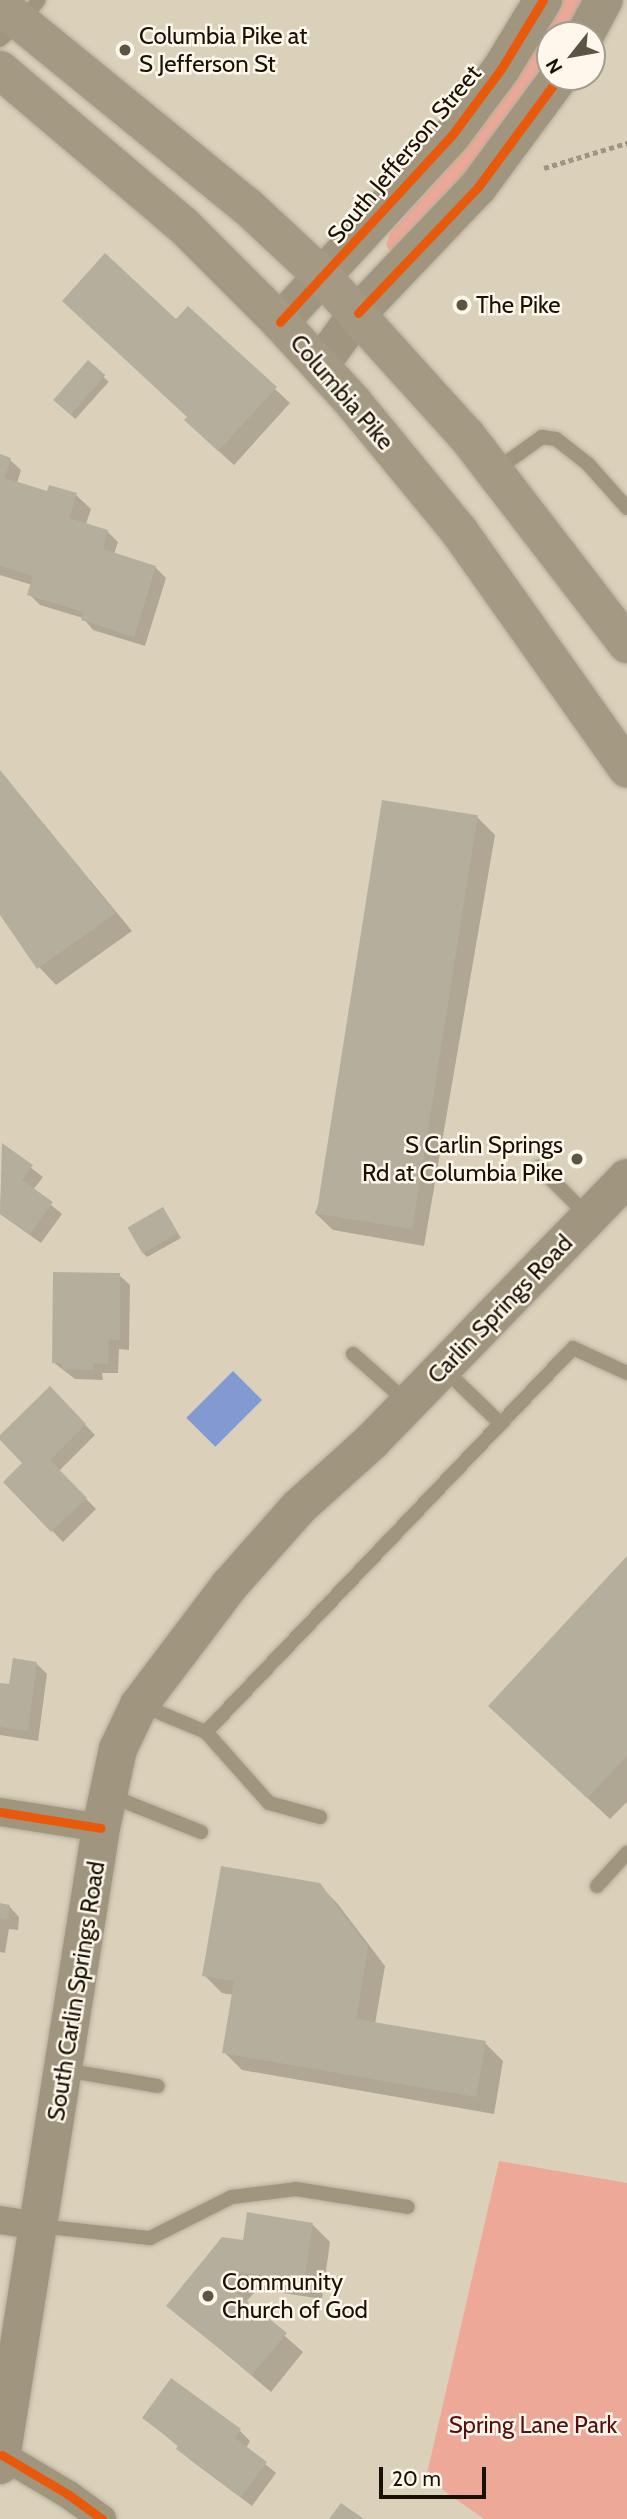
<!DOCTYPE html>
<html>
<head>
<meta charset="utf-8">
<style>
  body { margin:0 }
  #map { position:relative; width:627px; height:2519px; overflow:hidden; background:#dbd1ba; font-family:Cabin,sans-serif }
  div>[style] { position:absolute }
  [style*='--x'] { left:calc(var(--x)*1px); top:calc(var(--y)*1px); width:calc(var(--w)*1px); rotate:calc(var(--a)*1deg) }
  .green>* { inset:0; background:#eda898 }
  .water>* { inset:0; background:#8399d2; transform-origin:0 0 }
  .shadow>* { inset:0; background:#0003; transform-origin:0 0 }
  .building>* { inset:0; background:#b4af9d; transform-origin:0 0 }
  .path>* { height:4.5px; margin-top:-2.25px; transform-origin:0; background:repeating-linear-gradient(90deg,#9e9682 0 5px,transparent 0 8.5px) }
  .roads { filter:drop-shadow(0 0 2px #b6ae9c) drop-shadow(0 0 2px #b6ae9c) }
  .lane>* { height:14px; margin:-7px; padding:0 7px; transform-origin:7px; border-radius:7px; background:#a0967e }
  .street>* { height:28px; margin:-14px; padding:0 14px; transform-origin:14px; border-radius:14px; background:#a0967e }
  .secondary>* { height:38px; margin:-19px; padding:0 19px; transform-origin:19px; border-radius:19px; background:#a0967f }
  .primary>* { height:38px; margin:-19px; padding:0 19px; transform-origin:19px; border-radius:19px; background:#a49a84 }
  .cycleway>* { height:9px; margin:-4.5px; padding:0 4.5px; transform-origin:4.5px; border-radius:4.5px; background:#e8590c }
  .dots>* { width:19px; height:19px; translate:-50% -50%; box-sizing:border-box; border:4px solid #fef8ec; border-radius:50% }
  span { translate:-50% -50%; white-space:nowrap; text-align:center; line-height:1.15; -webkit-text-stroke:5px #fef8ec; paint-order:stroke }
  .poi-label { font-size:24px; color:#191204 }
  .left { translate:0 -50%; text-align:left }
  .right { translate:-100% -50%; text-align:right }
  .street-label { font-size:24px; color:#191204 }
  .park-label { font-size:24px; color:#570e0e }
  .north { position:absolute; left:536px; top:21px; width:70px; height:70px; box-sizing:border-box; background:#fef8ec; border:2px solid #a29c8f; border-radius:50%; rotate:239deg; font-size:19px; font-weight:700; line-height:28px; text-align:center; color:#191204 }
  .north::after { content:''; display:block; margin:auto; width:24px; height:32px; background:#5d5544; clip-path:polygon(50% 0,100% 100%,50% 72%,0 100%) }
  .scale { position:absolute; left:379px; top:2467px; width:107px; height:32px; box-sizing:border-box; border:4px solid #191204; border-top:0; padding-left:9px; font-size:21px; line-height:24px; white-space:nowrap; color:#191204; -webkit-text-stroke:5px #fef8ec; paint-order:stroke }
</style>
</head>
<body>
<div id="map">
  <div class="green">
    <i style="clip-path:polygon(563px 0,593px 0,574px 35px,550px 35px,550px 73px,396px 254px,390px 251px,386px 245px,390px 233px,465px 150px,503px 99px)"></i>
    <i style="clip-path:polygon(499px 2161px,627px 2183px,627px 2519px,484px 2519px,426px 2478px)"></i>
  </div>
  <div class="water">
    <i style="left:233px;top:1371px;width:41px;height:66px;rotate:45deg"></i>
  </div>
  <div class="shadow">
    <i style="clip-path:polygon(188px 308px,290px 403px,234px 465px,201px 435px,189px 417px,176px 321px)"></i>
    <i style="left:88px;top:363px;width:28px;height:50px;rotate:42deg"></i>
    <i style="clip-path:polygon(0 456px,10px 460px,21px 470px,17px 483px,49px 493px,76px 495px,91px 509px,86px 524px,107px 531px,118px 542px,114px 554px,155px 567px,166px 578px,145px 646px,93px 630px,83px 618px,40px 605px,29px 594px,32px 585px,0 575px)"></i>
    <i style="clip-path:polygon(0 771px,132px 931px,56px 985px,39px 967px,0 912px)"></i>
    <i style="clip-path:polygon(477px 817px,495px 835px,424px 1246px,333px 1230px,315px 1213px)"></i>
    <i style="clip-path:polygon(3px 1146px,43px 1177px,33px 1190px,62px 1214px,41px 1243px,0 1214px)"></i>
    <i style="clip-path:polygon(163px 1209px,181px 1238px,147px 1257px,142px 1252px)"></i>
    <i style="clip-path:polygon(119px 1275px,130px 1285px,129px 1350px,119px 1349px,118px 1373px,102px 1373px,103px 1380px,75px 1379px,53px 1362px)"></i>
    <i style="clip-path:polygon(50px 1388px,95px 1435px,59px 1471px,96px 1509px,63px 1542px,5px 1482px,25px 1463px,0 1438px)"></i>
    <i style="clip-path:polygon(627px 1558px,627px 1802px,610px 1819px,512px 1728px)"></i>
    <i style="clip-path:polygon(37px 1664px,47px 1674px,38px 1741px,0 1735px,0 1685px,10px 1686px)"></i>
    <i style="clip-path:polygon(319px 1885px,337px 1903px,385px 1966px,375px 2024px,485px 2043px,503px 2061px,494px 2114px,242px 2070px,224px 2052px,234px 1995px,222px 1993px,204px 1975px)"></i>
    <i style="clip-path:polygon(0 1905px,9px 1906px,19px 1917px,18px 1930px,9px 1929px,5px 1953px,0 1952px)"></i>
    <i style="clip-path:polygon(312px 2224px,330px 2242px,322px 2299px,257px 2289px,246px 2302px,303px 2352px,271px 2392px,169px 2306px,244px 2242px)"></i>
    <i style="clip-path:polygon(171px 2380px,240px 2431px,250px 2441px,246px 2448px,276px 2473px,252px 2506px,189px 2459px,179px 2447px,144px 2418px)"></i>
  </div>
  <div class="building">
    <i style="clip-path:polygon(105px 253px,176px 319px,188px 306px,277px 387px,218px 451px,184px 420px,187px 417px,62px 301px)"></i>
    <i style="left:88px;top:360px;width:23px;height:53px;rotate:41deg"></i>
    <i style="clip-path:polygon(0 454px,11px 458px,5px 478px,47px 491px,49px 485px,77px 493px,69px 518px,108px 530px,103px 549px,156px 566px,134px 637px,81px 620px,83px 612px,27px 595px,33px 576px,0 566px)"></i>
    <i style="clip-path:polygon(0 770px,116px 913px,37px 969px,0 915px)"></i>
    <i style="left:382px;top:800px;width:97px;height:419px;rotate:9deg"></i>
    <i style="clip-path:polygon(2px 1143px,33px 1165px,22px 1180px,53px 1202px,30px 1234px,0 1213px)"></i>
    <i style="left:163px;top:1207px;width:30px;height:41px;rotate:60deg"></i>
    <i style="clip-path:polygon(53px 1272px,120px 1273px,120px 1340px,109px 1339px,108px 1364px,93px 1363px,93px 1370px,62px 1369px,62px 1363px,52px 1363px)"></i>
    <i style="clip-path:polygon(50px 1386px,86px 1424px,50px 1460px,87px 1498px,51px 1532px,3px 1482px,22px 1463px,0 1440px,0 1435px)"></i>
    <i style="clip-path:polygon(627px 1556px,627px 1756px,587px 1798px,488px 1706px)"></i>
    <i style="clip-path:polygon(13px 1658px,37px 1662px,28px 1731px,0 1727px,0 1683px,9px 1684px)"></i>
    <i style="clip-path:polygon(221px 1866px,320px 1883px,368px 1947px,356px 2019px,486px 2041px,476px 2097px,222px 2053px,234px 1981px,202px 1976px)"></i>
    <i style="clip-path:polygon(0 1903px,10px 1905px,7px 1920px,0 1919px)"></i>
    <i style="clip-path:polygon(247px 2212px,313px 2223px,304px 2282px,239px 2272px,228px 2286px,287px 2333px,252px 2375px,166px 2306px,222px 2237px,243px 2240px)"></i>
    <i style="clip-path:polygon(171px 2378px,241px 2429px,235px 2438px,267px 2462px,241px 2497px,176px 2449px,178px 2445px,142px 2418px)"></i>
    <i style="clip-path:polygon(341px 2503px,364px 2519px,329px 2519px)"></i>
  </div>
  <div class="path">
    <i style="--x:544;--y:168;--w:87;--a:-16.8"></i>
  </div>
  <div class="roads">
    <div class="lane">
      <i style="--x:0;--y:40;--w:28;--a:-41"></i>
      <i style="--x:21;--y:22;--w:28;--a:-51"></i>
      <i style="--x:496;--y:470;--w:57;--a:-35.7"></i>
      <i style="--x:542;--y:437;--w:14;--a:8"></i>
      <i style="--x:556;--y:439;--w:41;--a:38"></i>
      <i style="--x:588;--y:464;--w:59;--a:48.4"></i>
      <i style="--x:539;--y:1167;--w:69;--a:45"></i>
      <i style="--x:353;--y:1354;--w:72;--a:41.6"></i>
      <i style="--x:443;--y:1368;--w:79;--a:44"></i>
      <i style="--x:141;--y:1705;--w:70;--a:22.6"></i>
      <i style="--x:206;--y:1732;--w:95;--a:48.4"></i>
      <i style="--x:269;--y:1803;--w:53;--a:15.4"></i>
      <i style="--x:206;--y:1732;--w:531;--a:-46.3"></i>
      <i style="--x:573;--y:1348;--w:60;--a:24.8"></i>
      <i style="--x:111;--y:1796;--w:97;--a:21.8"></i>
      <i style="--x:597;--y:1886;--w:45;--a:-47.7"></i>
      <i style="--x:65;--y:2070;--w:94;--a:9.8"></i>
      <i style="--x:39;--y:2226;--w:112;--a:6.2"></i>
      <i style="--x:150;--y:2238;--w:92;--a:-26.6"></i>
      <i style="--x:232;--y:2197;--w:64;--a:-7.1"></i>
      <i style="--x:296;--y:2189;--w:113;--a:9.1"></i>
    </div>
    <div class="street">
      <i style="--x:0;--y:1812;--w:102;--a:9"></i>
      <i style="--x:0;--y:2220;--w:38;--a:9"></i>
      <i style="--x:2;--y:2455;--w:78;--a:30.8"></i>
      <i style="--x:69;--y:2495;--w:41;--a:36"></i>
    </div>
    <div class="secondary">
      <i style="--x:585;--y:35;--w:40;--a:-62"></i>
      <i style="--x:280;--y:322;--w:254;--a:-47.4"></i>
      <i style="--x:452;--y:135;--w:82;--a:-53.4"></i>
      <i style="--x:501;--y:69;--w:81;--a:-58.7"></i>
      <i style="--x:320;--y:365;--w:64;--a:-53.8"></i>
      <i style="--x:358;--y:313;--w:174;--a:-46.4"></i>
      <i style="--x:478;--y:187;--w:137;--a:-53.6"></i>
      <i style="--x:0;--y:2465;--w:645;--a:-80.99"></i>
      <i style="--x:101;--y:1828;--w:81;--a:-77.9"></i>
      <i style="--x:118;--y:1749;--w:49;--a:-64.5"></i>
      <i style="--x:139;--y:1705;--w:149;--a:-52.9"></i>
      <i style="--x:229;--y:1586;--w:106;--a:-48.5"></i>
      <i style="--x:299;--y:1507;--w:98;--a:-42.1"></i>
      <i style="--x:372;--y:1441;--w:366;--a:-45.9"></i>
    </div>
    <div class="primary">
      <i style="--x:0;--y:5;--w:320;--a:39.2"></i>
      <i style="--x:248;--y:207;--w:103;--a:43"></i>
      <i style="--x:323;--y:277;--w:213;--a:47.9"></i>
      <i style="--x:466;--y:435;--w:264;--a:52.4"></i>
      <i style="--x:0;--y:70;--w:240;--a:40.3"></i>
      <i style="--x:183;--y:225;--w:137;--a:45"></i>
      <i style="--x:280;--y:322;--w:108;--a:47.6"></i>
      <i style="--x:353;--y:402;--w:167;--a:50.6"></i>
      <i style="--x:459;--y:531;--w:291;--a:54.7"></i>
    </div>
  </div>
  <div class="cycleway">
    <i style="--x:358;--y:313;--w:174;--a:-46.4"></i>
    <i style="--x:478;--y:187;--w:137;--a:-53.6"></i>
    <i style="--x:280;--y:322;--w:254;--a:-47.4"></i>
    <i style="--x:452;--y:135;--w:82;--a:-53.4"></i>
    <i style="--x:501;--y:69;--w:81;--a:-58.7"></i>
    <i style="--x:0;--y:1812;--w:102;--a:9"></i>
    <i style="--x:2;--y:2455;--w:78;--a:30.8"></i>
    <i style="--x:69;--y:2495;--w:41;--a:36"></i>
  </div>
  <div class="dots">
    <i style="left:125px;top:50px;background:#5d5544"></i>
    <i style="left:462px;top:305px;background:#5d5544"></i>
    <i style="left:577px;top:1159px;background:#5d5544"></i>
    <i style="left:208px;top:2296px;background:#5d5544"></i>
  </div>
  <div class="poi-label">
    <span class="left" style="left:139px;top:50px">Columbia Pike at<br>S Jefferson St</span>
    <span class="left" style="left:476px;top:305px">The Pike</span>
    <span class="right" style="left:563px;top:1159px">S Carlin Springs<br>Rd at Columbia Pike</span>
    <span class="left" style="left:222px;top:2296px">Community<br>Church of God</span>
  </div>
  <div class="street-label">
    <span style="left:404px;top:154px;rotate:-50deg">South Jefferson Street</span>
    <span style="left:342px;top:392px;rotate:49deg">Columbia Pike</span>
    <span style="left:500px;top:1309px;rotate:-46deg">Carlin Springs Road</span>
    <span style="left:76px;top:1991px;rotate:-81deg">South Carlin Springs Road</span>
  </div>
  <div class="park-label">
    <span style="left:533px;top:2425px">Spring Lane Park</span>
  </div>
  <div class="north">N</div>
  <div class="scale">20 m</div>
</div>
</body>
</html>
